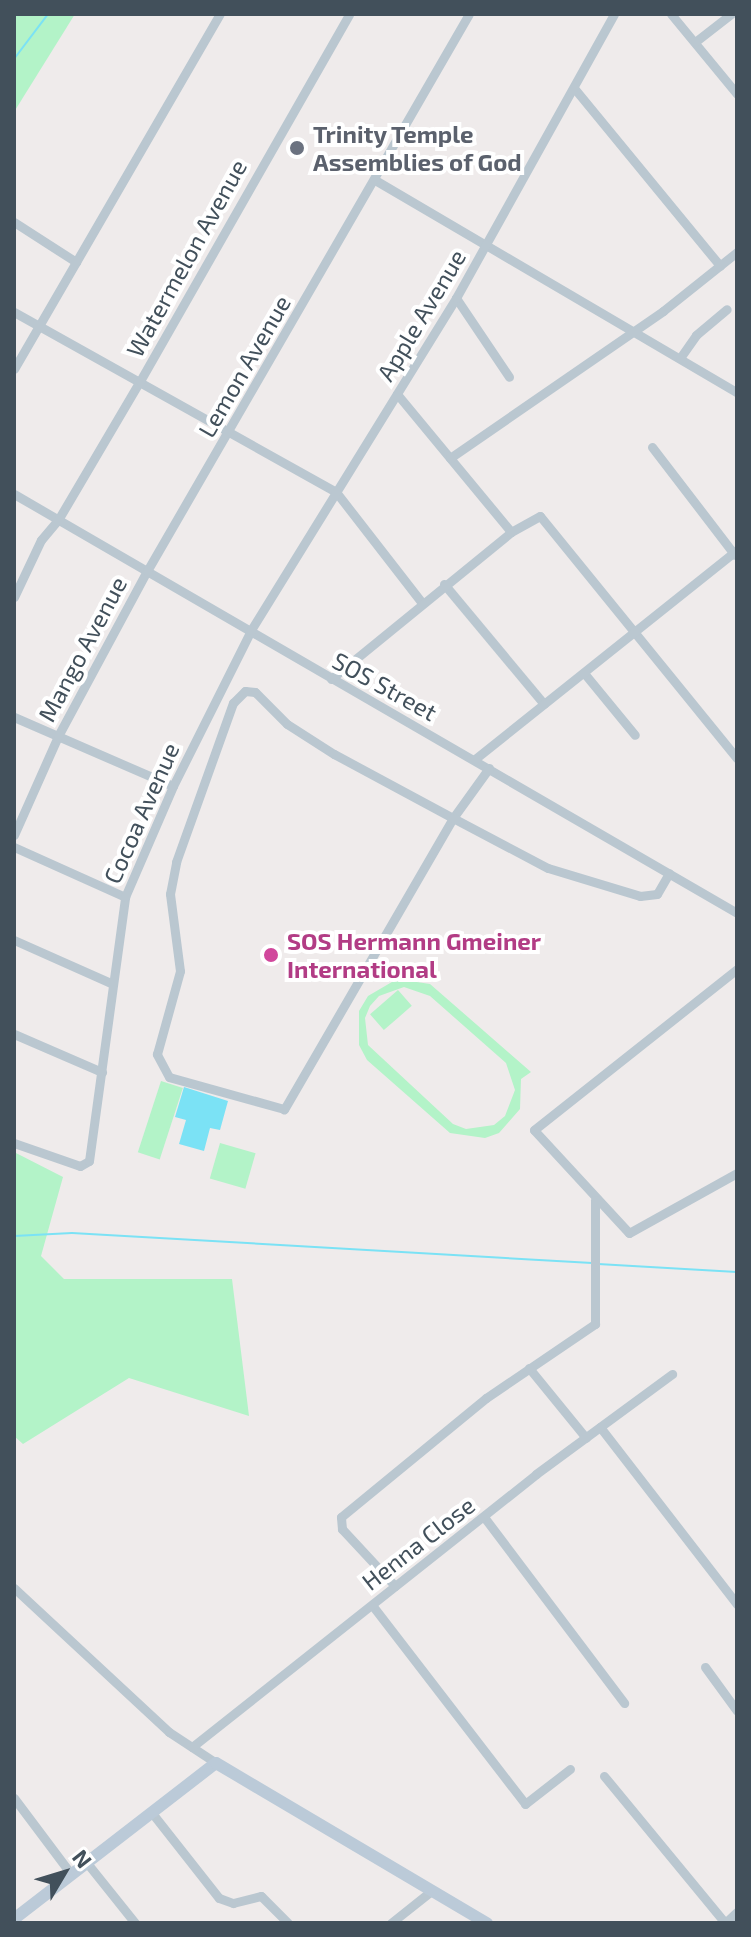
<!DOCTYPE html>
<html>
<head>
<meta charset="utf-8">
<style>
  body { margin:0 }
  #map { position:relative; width:751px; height:1937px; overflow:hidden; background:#efebeb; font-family:"Exo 2",sans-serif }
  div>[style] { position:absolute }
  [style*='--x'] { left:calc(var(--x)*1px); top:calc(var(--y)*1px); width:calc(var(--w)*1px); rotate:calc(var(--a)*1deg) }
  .green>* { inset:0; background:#b3f3c8; transform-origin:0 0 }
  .water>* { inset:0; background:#7be2f5 }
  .stream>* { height:2px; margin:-1px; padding:0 1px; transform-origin:1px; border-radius:1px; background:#7be2f5 }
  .street>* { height:9px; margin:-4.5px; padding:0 4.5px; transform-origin:4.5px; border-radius:4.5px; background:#bac7d0 }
  .secondary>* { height:12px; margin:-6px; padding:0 6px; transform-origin:6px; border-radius:6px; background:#bbcad8 }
  .dots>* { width:22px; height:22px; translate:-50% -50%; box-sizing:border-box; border:4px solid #fff; border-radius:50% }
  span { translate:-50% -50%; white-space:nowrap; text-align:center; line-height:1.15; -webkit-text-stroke:8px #fff; paint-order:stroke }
  .worship-label { font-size:24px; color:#5b616d; font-weight:700 }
  .left { translate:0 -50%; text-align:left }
  .street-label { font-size:24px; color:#42505b }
  .hotel-label { font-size:24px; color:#b23c85; font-weight:700 }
  .frame { position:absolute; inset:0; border:16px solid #42505b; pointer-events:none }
  .north { position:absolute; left:24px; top:1833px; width:80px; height:80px; -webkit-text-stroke:6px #fff; paint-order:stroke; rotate:52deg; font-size:22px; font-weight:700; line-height:32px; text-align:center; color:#42505b }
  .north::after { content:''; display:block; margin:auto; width:28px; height:36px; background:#42505b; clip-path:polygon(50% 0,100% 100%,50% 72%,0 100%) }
</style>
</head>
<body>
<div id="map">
  <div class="green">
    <i style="clip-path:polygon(14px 14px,75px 14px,14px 112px)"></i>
    <i style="clip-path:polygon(evenodd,397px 979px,430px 984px,531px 1072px,521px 1079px,520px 1109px,499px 1133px,485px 1138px,450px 1133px,367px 1060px,359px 1045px,359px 1011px,368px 996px,397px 979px,404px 987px,430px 996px,506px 1063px,515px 1090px,505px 1116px,494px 1125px,466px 1129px,453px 1124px,368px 1045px,365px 1018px,370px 1006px,379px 996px,404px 987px)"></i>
    <i style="left:398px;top:990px;width:21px;height:37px;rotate:49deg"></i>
    <i style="left:161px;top:1081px;width:23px;height:75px;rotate:18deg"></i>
    <i style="left:220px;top:1143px;width:37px;height:37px;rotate:16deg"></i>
    <i style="clip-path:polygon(14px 1152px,63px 1177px,41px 1256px,64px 1279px,232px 1279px,249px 1416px,129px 1378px,23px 1444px,14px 1436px)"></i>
  </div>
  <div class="water">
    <i style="clip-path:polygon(184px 1087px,228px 1101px,220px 1130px,210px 1128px,204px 1151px,179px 1144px,186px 1120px,175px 1117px)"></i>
  </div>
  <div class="stream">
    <i style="--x:14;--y:59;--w:56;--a:-52.9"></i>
    <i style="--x:14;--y:1236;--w:58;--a:-3"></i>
    <i style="--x:72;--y:1233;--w:521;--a:3.3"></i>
    <i style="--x:598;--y:1264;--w:139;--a:3.3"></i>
  </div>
  <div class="street">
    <i style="--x:671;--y:14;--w:104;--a:50.5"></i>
    <i style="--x:695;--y:42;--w:46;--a:-37.9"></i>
    <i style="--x:574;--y:88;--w:230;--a:50.6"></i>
    <i style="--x:375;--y:180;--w:420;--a:30.4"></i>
    <i style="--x:14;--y:222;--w:74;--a:32.8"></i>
    <i style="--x:456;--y:298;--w:95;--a:56.1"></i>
    <i style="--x:14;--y:312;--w:369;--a:29.2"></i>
    <i style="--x:336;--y:492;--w:140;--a:52.2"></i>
    <i style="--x:680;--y:358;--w:28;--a:-55"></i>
    <i style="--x:696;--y:335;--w:40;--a:-40"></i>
    <i style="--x:14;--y:369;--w:410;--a:-59.9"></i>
    <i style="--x:397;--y:394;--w:179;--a:50.4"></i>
    <i style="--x:652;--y:447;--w:136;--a:52.5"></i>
    <i style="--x:450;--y:458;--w:259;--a:-34.6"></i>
    <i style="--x:663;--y:311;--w:95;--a:-38.6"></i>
    <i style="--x:14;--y:494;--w:836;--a:30.09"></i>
    <i style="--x:444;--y:584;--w:156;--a:50.2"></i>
    <i style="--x:14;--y:597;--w:63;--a:-64.7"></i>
    <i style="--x:41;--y:540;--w:26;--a:-50"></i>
    <i style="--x:58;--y:520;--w:161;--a:-59.5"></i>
    <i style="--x:140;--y:381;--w:422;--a:-60.3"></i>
    <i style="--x:584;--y:673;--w:80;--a:50.6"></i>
    <i style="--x:331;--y:679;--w:232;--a:-39.2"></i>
    <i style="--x:511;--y:532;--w:33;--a:-29"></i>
    <i style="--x:540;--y:516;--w:312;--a:50.9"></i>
    <i style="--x:245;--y:691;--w:10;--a:6"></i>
    <i style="--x:255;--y:692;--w:45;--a:45"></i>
    <i style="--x:287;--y:724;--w:56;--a:32.6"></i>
    <i style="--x:334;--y:754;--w:135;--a:28.3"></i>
    <i style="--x:453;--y:818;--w:337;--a:120.1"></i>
    <i style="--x:284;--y:1109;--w:119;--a:-164.5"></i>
    <i style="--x:169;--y:1077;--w:26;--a:-118"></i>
    <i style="--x:157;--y:1054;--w:86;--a:-74.5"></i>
    <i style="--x:180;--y:971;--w:78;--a:-97.4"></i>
    <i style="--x:170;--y:894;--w:33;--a:-79"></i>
    <i style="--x:176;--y:862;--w:169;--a:-70.3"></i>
    <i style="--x:233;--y:703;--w:17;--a:-45"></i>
    <i style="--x:14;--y:717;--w:173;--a:23.5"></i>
    <i style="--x:475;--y:759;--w:335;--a:-38.6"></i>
    <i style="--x:489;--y:768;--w:62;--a:125.8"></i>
    <i style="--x:453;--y:818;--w:107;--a:27.8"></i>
    <i style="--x:548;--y:868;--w:96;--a:16.9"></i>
    <i style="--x:640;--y:896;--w:17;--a:-7"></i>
    <i style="--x:657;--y:894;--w:24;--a:-60"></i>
    <i style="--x:14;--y:835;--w:108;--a:-66"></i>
    <i style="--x:58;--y:736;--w:187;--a:-61.7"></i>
    <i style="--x:147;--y:571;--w:643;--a:-59.97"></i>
    <i style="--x:14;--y:847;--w:122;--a:24.2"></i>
    <i style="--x:14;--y:940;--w:108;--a:24"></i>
    <i style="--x:737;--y:969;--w:259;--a:141.6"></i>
    <i style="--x:534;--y:1130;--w:140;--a:47.3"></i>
    <i style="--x:629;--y:1233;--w:124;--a:-29.1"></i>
    <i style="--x:14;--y:1034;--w:96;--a:23.4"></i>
    <i style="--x:14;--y:1143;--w:70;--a:19.2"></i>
    <i style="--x:80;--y:1166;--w:10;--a:-29"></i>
    <i style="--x:89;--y:1161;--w:266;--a:-82.2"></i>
    <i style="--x:125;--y:897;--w:121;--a:-66.6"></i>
    <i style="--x:173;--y:786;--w:174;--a:-63.4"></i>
    <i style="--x:251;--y:630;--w:390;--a:-58.3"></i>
    <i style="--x:456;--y:298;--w:325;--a:-60.9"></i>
    <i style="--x:529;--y:1368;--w:90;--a:50.8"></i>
    <i style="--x:600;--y:1427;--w:224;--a:52.3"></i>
    <i style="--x:484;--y:1517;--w:233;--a:53"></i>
    <i style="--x:395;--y:1586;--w:78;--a:-132.9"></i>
    <i style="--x:342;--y:1529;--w:12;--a:-95"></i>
    <i style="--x:341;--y:1517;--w:188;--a:-39.4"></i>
    <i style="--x:486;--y:1398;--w:132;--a:-34.2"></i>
    <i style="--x:595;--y:1324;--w:124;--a:-90"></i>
    <i style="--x:14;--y:1588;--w:212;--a:42.9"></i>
    <i style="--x:169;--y:1732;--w:56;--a:33.4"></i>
    <i style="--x:372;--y:1605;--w:251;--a:52.4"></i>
    <i style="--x:525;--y:1804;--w:57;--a:-37.9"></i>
    <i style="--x:705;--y:1667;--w:54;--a:54"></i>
    <i style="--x:192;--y:1747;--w:439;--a:-38.4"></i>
    <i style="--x:536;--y:1474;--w:169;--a:-36.3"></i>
    <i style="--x:604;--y:1776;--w:190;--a:50.5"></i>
    <i style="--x:14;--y:1798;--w:95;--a:53.1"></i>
    <i style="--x:152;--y:1813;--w:108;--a:51.8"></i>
    <i style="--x:219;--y:1898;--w:15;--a:20"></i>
    <i style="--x:233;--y:1903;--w:29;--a:-14"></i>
    <i style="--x:261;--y:1896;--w:38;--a:45"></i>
    <i style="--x:87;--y:1863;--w:77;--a:51.3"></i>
    <i style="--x:391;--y:1923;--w:50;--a:-38.5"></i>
    <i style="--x:725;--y:1923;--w:16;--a:-43"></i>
  </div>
  <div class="secondary">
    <i style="--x:14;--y:1919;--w:255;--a:-37.7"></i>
    <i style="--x:216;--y:1763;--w:315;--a:30.6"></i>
  </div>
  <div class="dots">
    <i style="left:297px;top:148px;background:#6b7280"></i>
    <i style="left:271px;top:955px;background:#d1479c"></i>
  </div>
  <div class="worship-label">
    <span class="left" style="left:313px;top:148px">Trinity Temple<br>Assemblies of God</span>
  </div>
  <div class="street-label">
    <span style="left:186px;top:258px;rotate:-61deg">Watermelon Avenue</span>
    <span style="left:421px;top:315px;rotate:-59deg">Apple Avenue</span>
    <span style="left:244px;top:366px;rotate:-60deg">Lemon Avenue</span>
    <span style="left:82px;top:649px;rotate:-62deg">Mango Avenue</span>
    <span style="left:385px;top:686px;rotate:29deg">SOS Street</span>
    <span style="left:141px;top:813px;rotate:-66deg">Cocoa Avenue</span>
    <span style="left:418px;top:1543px;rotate:-38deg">Henna Close</span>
  </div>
  <div class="hotel-label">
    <span class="left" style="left:287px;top:955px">SOS Hermann Gmeiner<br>International</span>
  </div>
  <div class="frame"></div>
  <div class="north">N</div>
</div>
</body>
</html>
